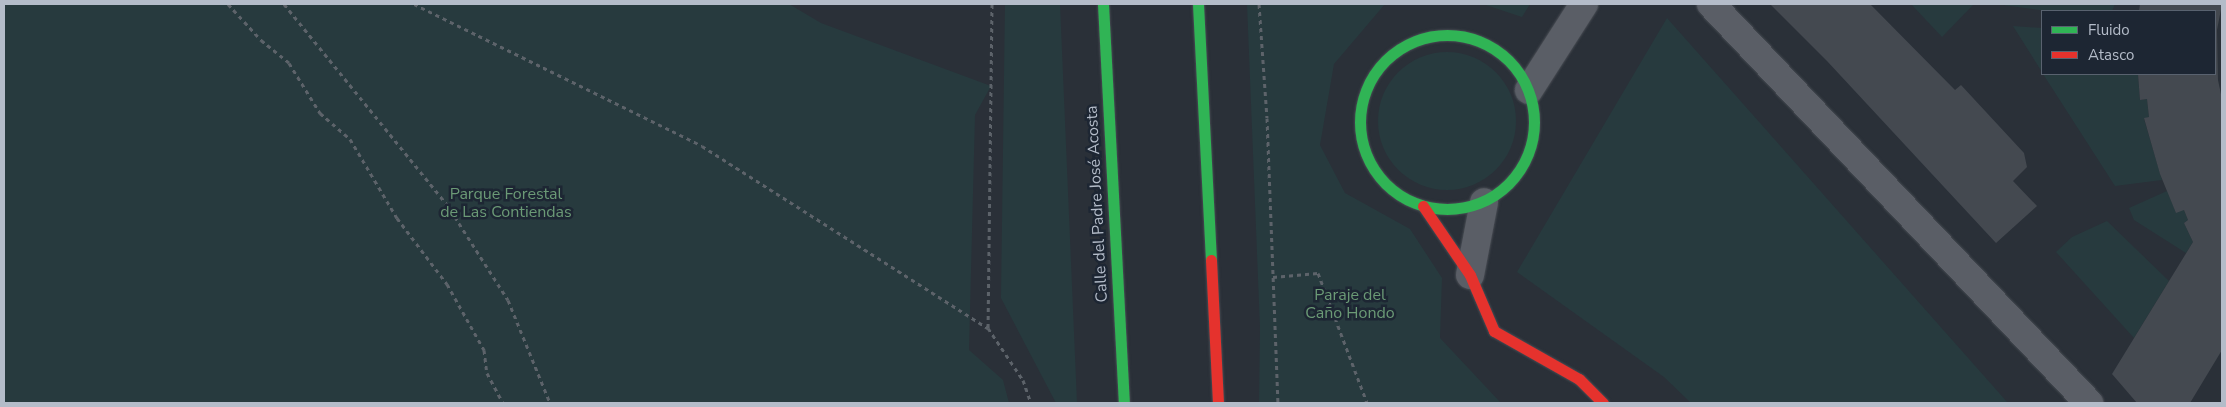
<!DOCTYPE html>
<html>
<head>
<meta charset="utf-8">
<style>
  body { margin:0 }
  #map { position:relative; width:2226px; height:407px; overflow:hidden; background:#2a3038; font-family:"Nunito Sans",sans-serif }
  div>[style] { position:absolute }
  [style*='--x'] { left:calc(var(--x)*1px); top:calc(var(--y)*1px); width:calc(var(--w)*1px); rotate:calc(var(--a)*1deg) }
  .green>* { inset:0; background:#273a3e }
  .round { border-radius:50% }
  .building>* { inset:0; background:#444950 }
  .path>* { height:3px; margin-top:-1.5px; transform-origin:0; background:repeating-linear-gradient(90deg,#5d636a 0 4px,transparent 0 8px) }
  .roads { filter:drop-shadow(0 0 1px #484c53) drop-shadow(0 0 1px #484c53) }
  .street>* { height:28px; margin:-14px; padding:0 14px; transform-origin:14px; border-radius:14px; background:#5a5e66 }
  .fast>* { height:11px; margin:-5.5px; padding:0 5.5px; transform-origin:5.5px; border-radius:5.5px; background:#30b455 }
  .fast>.ring { margin:-5.5px; padding:0; box-sizing:content-box; background:none; border:11px solid #30b455; border-radius:50% }
  .jam>* { height:11px; margin:-5.5px; padding:0 5.5px; transform-origin:5.5px; border-radius:5.5px; background:#e5322d }
  span { translate:-50% -50%; white-space:nowrap; text-align:center; line-height:1.15; -webkit-text-stroke:5px #1d2633; paint-order:stroke }
  .park-label { font-size:16px; color:#6b9a76 }
  .street-label { font-size:16px; color:#b4bcc9 }
  .frame { position:absolute; inset:0; border:5px solid #b4bcc9; pointer-events:none }
  .legend { position:absolute; left:2041px; top:10px; width:175px; height:65px; box-sizing:border-box; background:#1d2633; border:1px solid #59626f; margin:0; padding:6px 9px; list-style:none; font-size:15px; color:#b4bcc9 }
  .legend li { display:flex; align-items:center; gap:10px; height:25px }
  .legend b { width:25px; border:1px solid #59626f }
</style>
</head>
<body>
<div id="map">
  <div class="green">
    <i style="clip-path:polygon(4px 4px,789px 4px,821px 23px,991px 86px,975px 115px,969px 350px,1003px 380px,1009px 403px,4px 403px)"></i>
    <i style="clip-path:polygon(1005px 4px,1060px 4px,1077px 403px,1056px 403px,1001px 298px)"></i>
    <i style="clip-path:polygon(1247px 4px,1385px 4px,1334px 64px,1320px 145px,1345px 193px,1410px 229px,1442px 278px,1440px 338px,1501px 403px,1259px 403px,1260px 328px)"></i>
    <i style="clip-path:polygon(1483px 4px,1530px 4px,1522px 17px)"></i>
    <i style="clip-path:polygon(1911px 4px,1974px 4px,1942px 37px)"></i>
    <i style="clip-path:polygon(1996px 4px,2115px 4px,2112px 11px,2046px 11px)"></i>
    <i style="clip-path:polygon(1667px 18px,2008px 403px,1691px 403px,1664px 377px,1517px 272px)"></i>
    <i style="clip-path:polygon(2013px 26px,2042px 28px,2042px 72px)"></i>
    <i class="round" style="left:1378px;top:52px;width:138px;height:138px"></i>
    <i style="clip-path:polygon(2043px 74px,2138px 74px,2140px 100px,2147px 99px,2149px 117px,2144px 119px,2162px 180px,2115px 186px)"></i>
    <i style="clip-path:polygon(2167px 191px,2176px 212px,2184px 210px,2188px 220px,2184px 223px,2193px 242px,2186px 253px,2134px 220px,2129px 208px)"></i>
    <i style="clip-path:polygon(2107px 221px,2169px 281px,2134px 338px,2056px 252px,2072px 237px)"></i>
  </div>
  <div class="building">
    <i style="clip-path:polygon(1770px 4px,1870px 4px,1955px 90px,1961px 85px,2024px 153px,2027px 167px,2013px 181px,2037px 206px,1996px 243px,1827px 61px)"></i>
    <i style="clip-path:polygon(2140px 4px,2222px 4px,2217px 30px,2218px 80px,2222px 99px,2222px 350px,2190px 403px,2137px 403px,2112px 374px,2193px 242px,2184px 223px,2188px 220px,2184px 210px,2176px 213px,2160px 174px,2144px 118px,2149px 117px,2147px 99px,2140px 100px,2138px 74px,2215px 74px,2215px 11px,2139px 11px)"></i>
  </div>
  <div class="path">
    <i style="--x:228;--y:4;--w:49;--a:47.5"></i>
    <i style="--x:261;--y:40;--w:36;--a:39"></i>
    <i style="--x:289;--y:63;--w:59;--a:58.2"></i>
    <i style="--x:320;--y:113;--w:40;--a:41"></i>
    <i style="--x:350;--y:139;--w:92;--a:59.3"></i>
    <i style="--x:397;--y:218;--w:83;--a:52.9"></i>
    <i style="--x:447;--y:284;--w:76;--a:60.7"></i>
    <i style="--x:484;--y:350;--w:23;--a:83"></i>
    <i style="--x:487;--y:373;--w:34;--a:62"></i>
    <i style="--x:284;--y:4;--w:257;--a:50.9"></i>
    <i style="--x:446;--y:203;--w:115;--a:57.4"></i>
    <i style="--x:508;--y:300;--w:111;--a:67.8"></i>
    <i style="--x:414;--y:4;--w:321;--a:26.2"></i>
    <i style="--x:702;--y:146;--w:339;--a:32.5"></i>
    <i style="--x:992;--y:4;--w:324;--a:90.7"></i>
    <i style="--x:988;--y:328;--w:63;--a:56.1"></i>
    <i style="--x:1023;--y:380;--w:24;--a:71"></i>
    <i style="--x:1259;--y:4;--w:114;--a:86"></i>
    <i style="--x:1267;--y:118;--w:285;--a:87.8"></i>
    <i style="--x:1273;--y:277;--w:45;--a:-5.1"></i>
    <i style="--x:1318;--y:273;--w:139;--a:69.3"></i>
  </div>
  <div class="roads">
    <div class="street">
      <i style="--x:1711;--y:4;--w:550;--a:46.55"></i>
      <i style="--x:1529;--y:90;--w:102;--a:-57.4"></i>
      <i style="--x:1470;--y:275;--w:74;--a:-79.1"></i>
    </div>
    <div class="fast">
      <i style="--x:1103;--y:4;--w:400;--a:87"></i>
      <i style="--x:1198;--y:4;--w:256;--a:87.1"></i>
      <i class="ring" style="left:1360px;top:35px;width:163px;height:163px"></i>
    </div>
    <div class="jam">
      <i style="--x:1423;--y:206;--w:83;--a:55.7"></i>
      <i style="--x:1470;--y:275;--w:61;--a:66.8"></i>
      <i style="--x:1494;--y:331;--w:98;--a:29.5"></i>
      <i style="--x:1579;--y:379;--w:34;--a:45"></i>
      <i style="--x:1211;--y:260;--w:143;--a:87.2"></i>
    </div>
  </div>
  <div class="park-label">
    <span style="left:506px;top:203px">Parque Forestal<br>de Las Contiendas</span>
    <span style="left:1350px;top:304px">Paraje del<br>Caño Hondo</span>
  </div>
  <div class="street-label">
    <span style="left:1097px;top:204px;rotate:-93deg">Calle del Padre José Acosta</span>
  </div>
  <div class="frame"></div>
  <ul class="legend">
  <li><b style="height:6px;background:#30b455"></b>Fluido</li>
  <li><b style="height:6px;background:#e5322d"></b>Atasco</li>
  </ul>
</div>
</body>
</html>
